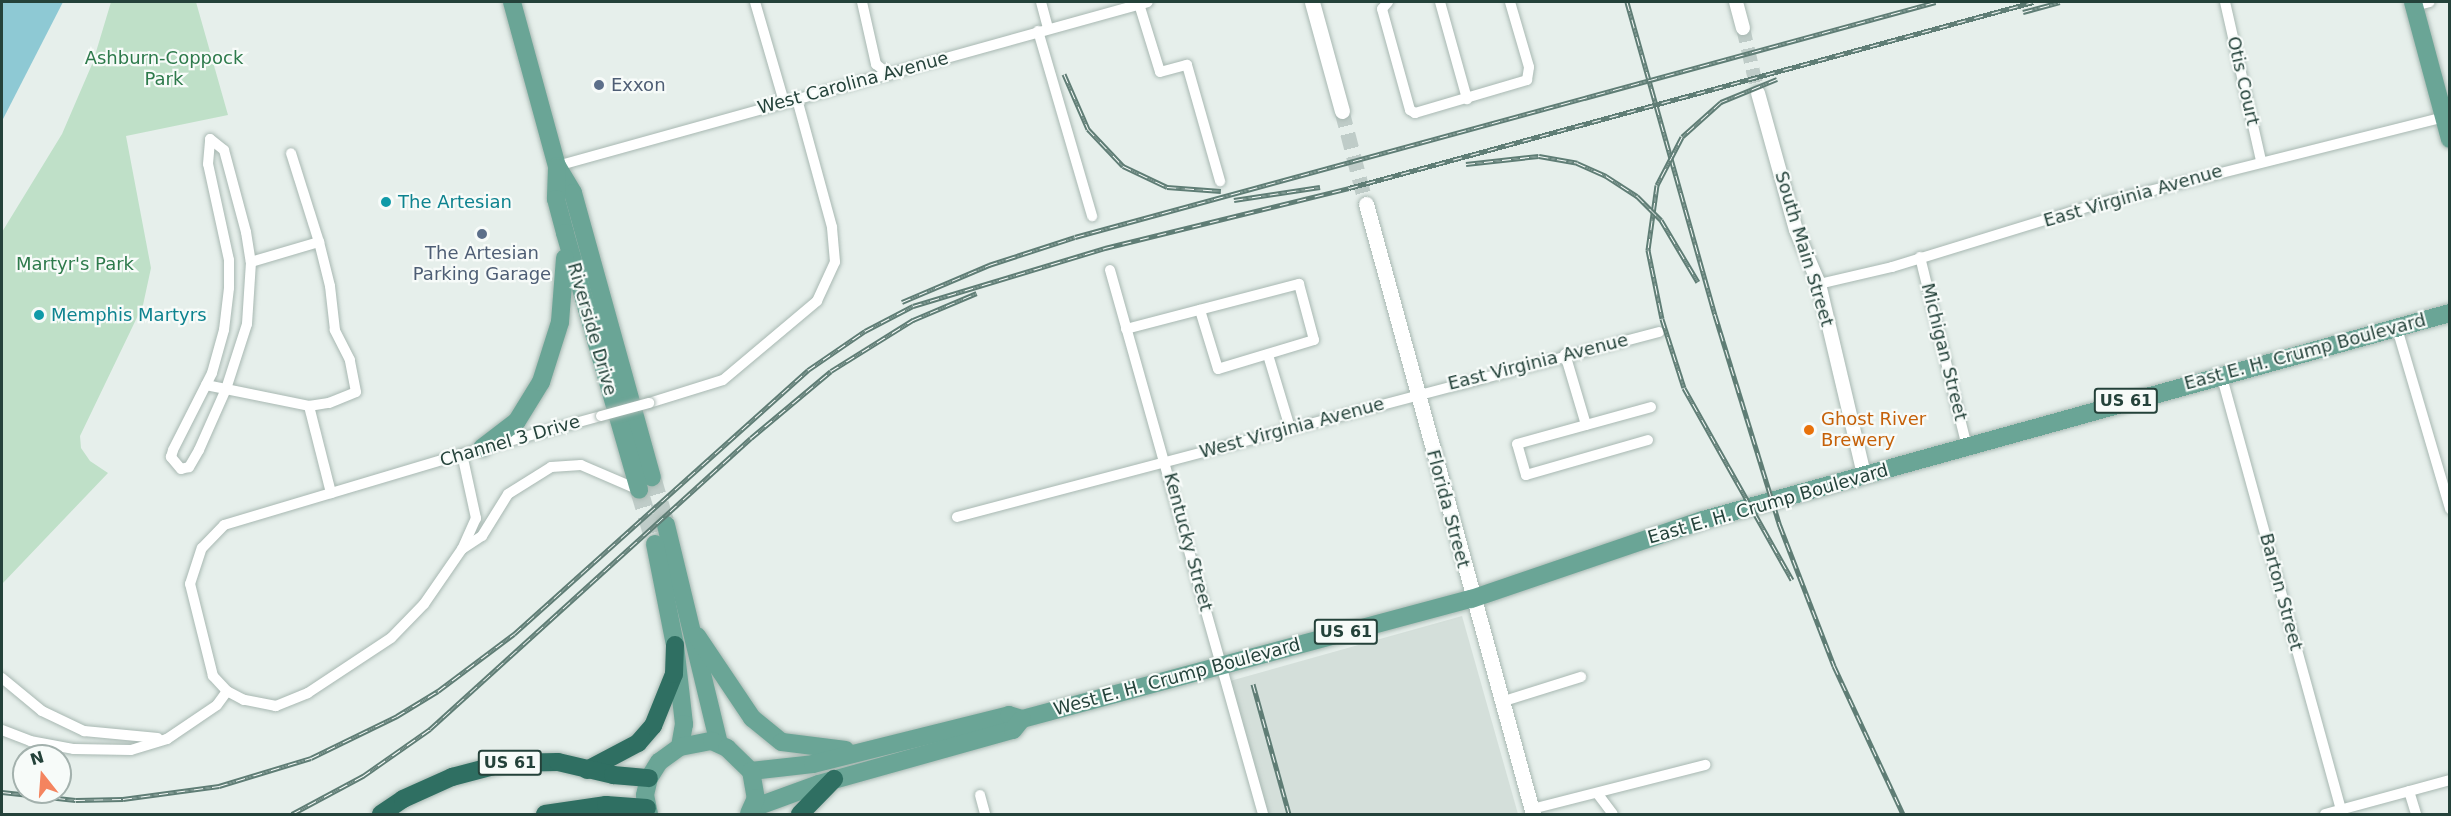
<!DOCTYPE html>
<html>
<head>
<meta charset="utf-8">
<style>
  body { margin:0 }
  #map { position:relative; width:2451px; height:816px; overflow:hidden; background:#e6efeb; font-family:"DejaVu Sans",sans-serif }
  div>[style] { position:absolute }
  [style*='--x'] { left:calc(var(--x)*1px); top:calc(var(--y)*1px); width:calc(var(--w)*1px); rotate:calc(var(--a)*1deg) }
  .built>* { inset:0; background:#d4dfda }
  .green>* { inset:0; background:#bfe0c8 }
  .water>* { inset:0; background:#8ec9d4 }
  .tertiary-tunnel>* { height:14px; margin-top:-7px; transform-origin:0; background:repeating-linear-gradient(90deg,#bfccc8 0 14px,transparent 0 21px) }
  .secondary-tunnel>* { height:15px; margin-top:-7.5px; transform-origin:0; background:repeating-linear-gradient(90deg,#bfccc8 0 15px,transparent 0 23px) }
  .primary-tunnel>* { height:18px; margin-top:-9px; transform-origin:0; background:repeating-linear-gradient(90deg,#bfccc8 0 18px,transparent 0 27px) }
  .roads { filter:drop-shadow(0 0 2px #a8b8b2) drop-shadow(0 0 2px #a8b8b2) }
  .minor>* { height:10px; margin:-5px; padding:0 5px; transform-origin:5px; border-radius:5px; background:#fff }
  .tertiary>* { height:14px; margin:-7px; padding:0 7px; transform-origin:7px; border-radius:7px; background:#fff }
  .secondary>* { height:15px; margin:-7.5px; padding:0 7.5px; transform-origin:7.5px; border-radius:7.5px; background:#fff }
  .primary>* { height:18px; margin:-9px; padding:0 9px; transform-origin:9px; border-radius:9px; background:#6aa596 }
  .motorway>* { height:18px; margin:-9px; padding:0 9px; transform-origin:9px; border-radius:9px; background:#2f6f62 }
  .rail>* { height:5px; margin-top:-2.5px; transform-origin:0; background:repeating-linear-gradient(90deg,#f7fbf9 0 9px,#5f7d75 0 18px); box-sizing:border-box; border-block:2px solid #5f7d75 }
  .bridges { filter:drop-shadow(0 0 2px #a8b8b2) drop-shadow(0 0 2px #a8b8b2) }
  .minor-bridge>* { height:10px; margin:-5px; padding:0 5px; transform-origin:5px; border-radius:5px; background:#fff }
  .dots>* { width:16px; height:16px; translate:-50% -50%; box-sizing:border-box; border:3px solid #f7fbf9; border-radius:50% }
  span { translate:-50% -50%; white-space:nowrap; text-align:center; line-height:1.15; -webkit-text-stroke:4.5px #f7fbf9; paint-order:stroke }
  .shield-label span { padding:2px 4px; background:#f7fbf9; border:2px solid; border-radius:4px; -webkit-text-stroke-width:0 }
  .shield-label { font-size:16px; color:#24423a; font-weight:700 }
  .park-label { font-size:18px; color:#2d7a4b }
  .street-label { font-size:18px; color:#24423a }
  .service-label { font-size:18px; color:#4e5e75 }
  .left { translate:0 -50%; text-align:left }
  .culture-label { font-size:18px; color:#0d838f }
  .food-label { font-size:18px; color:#c56008 }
  .frame { position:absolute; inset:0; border:3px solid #24423a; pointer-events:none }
  .north { position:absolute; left:12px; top:744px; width:60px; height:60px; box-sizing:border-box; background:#f7fbf9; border:2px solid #a3b1ad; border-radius:50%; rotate:343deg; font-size:16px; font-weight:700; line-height:24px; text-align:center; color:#24423a }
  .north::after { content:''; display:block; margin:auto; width:21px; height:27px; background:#f4845f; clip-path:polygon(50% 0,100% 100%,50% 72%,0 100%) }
</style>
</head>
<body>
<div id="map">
  <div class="built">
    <i style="clip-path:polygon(1462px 616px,1518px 814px,1267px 814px,1230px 681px)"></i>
  </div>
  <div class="green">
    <i style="clip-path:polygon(111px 2px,196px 2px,228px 115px,126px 136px,151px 268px,143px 305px,80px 436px,81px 448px,90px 461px,108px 473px,2px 584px,2px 232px,62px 134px,93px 62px)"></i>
  </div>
  <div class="water">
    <i style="clip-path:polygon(2px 2px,63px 2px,2px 121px)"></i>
  </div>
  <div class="tertiary-tunnel">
    <i style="--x:1743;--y:28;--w:67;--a:77"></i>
  </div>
  <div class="secondary-tunnel">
    <i style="--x:1342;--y:111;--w:96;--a:75.5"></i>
  </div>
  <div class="primary-tunnel">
    <i style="--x:652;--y:477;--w:50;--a:73.7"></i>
    <i style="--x:639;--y:490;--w:56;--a:73.5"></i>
  </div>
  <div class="roads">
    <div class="minor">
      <i style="--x:755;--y:2;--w:104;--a:73.8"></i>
      <i style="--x:862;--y:2;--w:64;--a:77.3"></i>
      <i style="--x:876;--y:64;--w:17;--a:40"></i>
      <i style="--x:1041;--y:2;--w:28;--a:75"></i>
      <i style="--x:1388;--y:2;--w:9;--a:131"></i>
      <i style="--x:1382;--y:9;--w:105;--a:74.5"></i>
      <i style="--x:1410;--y:110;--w:6;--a:31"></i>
      <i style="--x:1415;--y:113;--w:117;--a:-16.4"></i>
      <i style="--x:1527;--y:80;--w:13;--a:-81"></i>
      <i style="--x:1529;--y:67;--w:68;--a:-106.3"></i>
      <i style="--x:1440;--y:2;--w:101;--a:74.4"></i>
      <i style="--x:2225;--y:2;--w:162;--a:77.2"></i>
      <i style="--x:1139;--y:4;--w:71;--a:72.8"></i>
      <i style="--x:1160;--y:72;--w:28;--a:-15"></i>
      <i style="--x:1187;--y:65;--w:121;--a:74.1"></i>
      <i style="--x:2414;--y:6;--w:16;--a:-14"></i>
      <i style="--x:1038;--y:31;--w:193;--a:73.7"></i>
      <i style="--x:210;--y:139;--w:18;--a:38"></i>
      <i style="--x:224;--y:150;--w:85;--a:75"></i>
      <i style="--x:246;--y:232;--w:30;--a:81"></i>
      <i style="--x:251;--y:262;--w:62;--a:93.7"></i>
      <i style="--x:247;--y:324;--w:68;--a:107.9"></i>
      <i style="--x:226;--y:389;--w:67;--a:113.9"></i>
      <i style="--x:199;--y:450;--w:20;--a:120"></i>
      <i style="--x:189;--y:467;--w:8;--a:166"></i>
      <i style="--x:181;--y:469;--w:16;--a:-130"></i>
      <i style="--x:171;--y:457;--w:7;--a:-74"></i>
      <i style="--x:173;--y:450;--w:86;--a:-63.1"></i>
      <i style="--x:212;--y:373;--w:45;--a:-74.4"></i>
      <i style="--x:224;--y:330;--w:42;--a:-83.2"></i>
      <i style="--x:229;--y:288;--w:28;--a:-90"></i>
      <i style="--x:229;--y:260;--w:98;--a:-102.3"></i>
      <i style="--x:208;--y:164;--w:25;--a:-85"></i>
      <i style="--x:557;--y:166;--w:613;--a:-15.51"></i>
      <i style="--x:1920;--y:257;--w:196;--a:76.1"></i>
      <i style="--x:251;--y:262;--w:71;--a:-16.4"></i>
      <i style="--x:1110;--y:270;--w:565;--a:74.29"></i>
      <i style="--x:1819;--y:284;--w:75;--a:-13.1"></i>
      <i style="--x:1892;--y:267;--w:211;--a:-17.1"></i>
      <i style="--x:2094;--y:205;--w:365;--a:-14.1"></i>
      <i style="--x:2396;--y:325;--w:192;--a:73.6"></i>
      <i style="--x:1126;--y:329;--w:179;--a:-14.6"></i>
      <i style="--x:1299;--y:284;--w:58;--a:75"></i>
      <i style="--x:1314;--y:340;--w:100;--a:163.2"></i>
      <i style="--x:1218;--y:369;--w:62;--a:-107"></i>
      <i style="--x:1565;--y:354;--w:74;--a:73.5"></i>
      <i style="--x:1268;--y:355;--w:76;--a:73.2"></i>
      <i style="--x:2221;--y:374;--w:452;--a:74.6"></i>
      <i style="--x:206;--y:385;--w:105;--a:11.5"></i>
      <i style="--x:309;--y:406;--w:20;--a:-9"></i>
      <i style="--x:329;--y:403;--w:29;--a:-22"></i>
      <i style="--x:356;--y:392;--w:33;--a:-101"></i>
      <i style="--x:350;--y:360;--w:34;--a:-117"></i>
      <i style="--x:335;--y:330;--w:44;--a:-96.5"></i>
      <i style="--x:330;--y:286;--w:45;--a:-104"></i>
      <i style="--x:319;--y:242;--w:93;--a:-107.5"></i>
      <i style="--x:649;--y:403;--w:77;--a:-17.3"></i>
      <i style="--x:723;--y:380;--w:123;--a:-40"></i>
      <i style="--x:817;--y:301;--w:43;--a:-65.2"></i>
      <i style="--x:835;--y:262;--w:35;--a:-95"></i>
      <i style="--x:832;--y:227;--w:133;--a:-105.3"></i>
      <i style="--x:309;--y:406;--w:90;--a:75.8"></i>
      <i style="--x:1648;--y:440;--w:127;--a:164"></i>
      <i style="--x:1526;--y:475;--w:32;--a:-106"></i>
      <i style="--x:1517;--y:444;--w:139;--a:-15.4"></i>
      <i style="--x:462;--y:454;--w:66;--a:77.7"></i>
      <i style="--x:476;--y:518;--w:34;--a:114"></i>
      <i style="--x:462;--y:549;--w:67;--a:124.6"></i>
      <i style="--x:424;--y:604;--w:47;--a:134.1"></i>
      <i style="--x:391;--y:638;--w:100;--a:146.5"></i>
      <i style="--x:308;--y:693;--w:35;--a:158"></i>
      <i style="--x:276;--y:706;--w:33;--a:-169"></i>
      <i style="--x:244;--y:700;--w:19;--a:-152"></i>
      <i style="--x:227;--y:691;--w:21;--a:-133"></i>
      <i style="--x:213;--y:676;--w:95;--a:-104"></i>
      <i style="--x:190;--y:584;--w:38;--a:-72"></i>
      <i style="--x:202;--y:548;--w:32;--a:-46"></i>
      <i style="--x:224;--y:525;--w:248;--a:-16.6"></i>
      <i style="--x:462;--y:454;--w:144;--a:-15.3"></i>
      <i style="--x:957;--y:517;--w:726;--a:-14.76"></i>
      <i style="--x:462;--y:549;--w:24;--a:-33"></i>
      <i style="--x:482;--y:536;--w:49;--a:-58.2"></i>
      <i style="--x:508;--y:494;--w:51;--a:-32.1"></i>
      <i style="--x:551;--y:467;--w:30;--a:-4"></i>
      <i style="--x:581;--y:465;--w:63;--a:23.3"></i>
      <i style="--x:2;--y:678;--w:52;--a:39.5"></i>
      <i style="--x:42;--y:711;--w:47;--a:25.5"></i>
      <i style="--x:84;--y:731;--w:74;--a:5.4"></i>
      <i style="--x:1501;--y:702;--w:84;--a:-17.4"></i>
      <i style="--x:2;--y:730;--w:30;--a:21"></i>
      <i style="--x:30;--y:741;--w:45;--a:10.3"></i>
      <i style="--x:74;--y:749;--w:57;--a:1"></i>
      <i style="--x:131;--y:750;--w:38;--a:-17"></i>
      <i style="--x:167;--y:739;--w:60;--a:-34.2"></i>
      <i style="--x:217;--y:705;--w:17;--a:-54"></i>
      <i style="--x:2409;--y:791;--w:24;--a:73"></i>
      <i style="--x:1597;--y:793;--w:26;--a:53"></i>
      <i style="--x:980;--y:795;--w:20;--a:75"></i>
      <i style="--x:1532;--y:809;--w:179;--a:-14.3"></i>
      <i style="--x:2325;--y:814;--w:130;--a:-15.2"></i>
    </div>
    <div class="tertiary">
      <i style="--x:1736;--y:2;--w:27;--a:75"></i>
      <i style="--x:1758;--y:93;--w:142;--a:74.5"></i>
      <i style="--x:1796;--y:230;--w:59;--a:66.9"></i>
      <i style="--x:1819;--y:284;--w:196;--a:76.7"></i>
    </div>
    <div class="secondary">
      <i style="--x:1312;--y:2;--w:113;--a:74.6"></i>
      <i style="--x:1366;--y:204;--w:632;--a:74.69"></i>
    </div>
    <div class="primary">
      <i style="--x:512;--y:2;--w:170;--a:74.7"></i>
      <i style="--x:557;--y:166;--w:31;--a:59"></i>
      <i style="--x:573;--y:193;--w:295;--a:74.5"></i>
      <i style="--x:2413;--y:2;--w:142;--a:74.9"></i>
      <i style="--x:557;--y:168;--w:31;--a:92"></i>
      <i style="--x:556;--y:199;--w:35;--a:75"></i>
      <i style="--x:565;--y:233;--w:267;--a:73.9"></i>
      <i style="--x:482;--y:448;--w:44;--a:-37.6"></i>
      <i style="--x:517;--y:421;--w:46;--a:-58.4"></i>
      <i style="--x:541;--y:382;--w:63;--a:-72.4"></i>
      <i style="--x:560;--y:322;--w:64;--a:-85.5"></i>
      <i style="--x:666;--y:525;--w:225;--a:76.4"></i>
      <i style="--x:655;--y:544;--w:103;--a:78.8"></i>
      <i style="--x:675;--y:645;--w:80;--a:83.5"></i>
      <i style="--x:684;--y:724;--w:23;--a:100"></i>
      <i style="--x:697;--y:636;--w:99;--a:56.1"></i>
      <i style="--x:752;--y:718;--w:38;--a:39"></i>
      <i style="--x:782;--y:742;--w:64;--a:7.2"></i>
      <i style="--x:751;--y:771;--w:62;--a:-6.4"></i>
      <i style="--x:813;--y:764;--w:202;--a:-14"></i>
      <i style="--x:1009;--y:715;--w:14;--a:17"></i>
      <i style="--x:1022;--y:719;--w:465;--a:-15"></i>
      <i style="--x:1471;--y:599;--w:245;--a:-18.8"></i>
      <i style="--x:1703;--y:520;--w:775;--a:-15.49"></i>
      <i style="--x:753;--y:808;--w:70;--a:-20"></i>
      <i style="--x:819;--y:784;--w:201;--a:-15.6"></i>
      <i style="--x:1013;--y:730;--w:14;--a:-51"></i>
      <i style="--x:649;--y:814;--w:19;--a:-102"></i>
      <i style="--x:645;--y:795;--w:17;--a:-77"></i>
      <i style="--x:649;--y:778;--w:19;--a:-58"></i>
      <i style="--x:659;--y:762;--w:26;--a:-36"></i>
      <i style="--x:680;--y:747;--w:33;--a:-11"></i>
      <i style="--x:712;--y:741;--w:17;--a:25"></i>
      <i style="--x:727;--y:748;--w:33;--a:44"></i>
      <i style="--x:751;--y:771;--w:27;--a:80"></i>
      <i style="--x:756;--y:798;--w:17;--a:114"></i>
    </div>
    <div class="motorway">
      <i style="--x:587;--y:770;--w:58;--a:-27.9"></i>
      <i style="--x:638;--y:743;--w:23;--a:-49"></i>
      <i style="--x:653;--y:726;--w:56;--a:-68"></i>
      <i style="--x:674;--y:674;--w:29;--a:-88"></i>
      <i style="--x:381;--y:814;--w:27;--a:-34"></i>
      <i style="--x:403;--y:799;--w:54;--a:-24.2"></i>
      <i style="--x:452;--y:777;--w:55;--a:-14.8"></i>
      <i style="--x:505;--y:763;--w:53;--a:-1.1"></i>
      <i style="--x:558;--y:762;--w:57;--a:13.3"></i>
      <i style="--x:613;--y:775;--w:36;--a:5"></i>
      <i style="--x:545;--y:814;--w:62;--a:-8.4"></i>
      <i style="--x:606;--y:805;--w:41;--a:4.2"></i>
      <i style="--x:800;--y:814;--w:49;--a:-45.8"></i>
    </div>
  </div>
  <div class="rail">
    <i style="--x:1627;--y:2;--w:325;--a:74.3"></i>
    <i style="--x:1715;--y:315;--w:221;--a:72.9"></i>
    <i style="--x:1780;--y:526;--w:150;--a:68.9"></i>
    <i style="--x:1834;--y:666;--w:163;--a:65"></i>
    <i style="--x:2023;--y:12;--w:38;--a:-15"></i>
    <i style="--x:1064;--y:74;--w:60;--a:66.4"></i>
    <i style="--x:1088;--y:129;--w:51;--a:46.6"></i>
    <i style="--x:1123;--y:166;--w:49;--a:25.5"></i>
    <i style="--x:1167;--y:187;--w:54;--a:4.2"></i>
    <i style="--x:1777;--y:79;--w:61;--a:157.7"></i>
    <i style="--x:1721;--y:102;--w:52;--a:138.1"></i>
    <i style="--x:1682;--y:137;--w:54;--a:117.5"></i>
    <i style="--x:1657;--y:185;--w:66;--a:97.9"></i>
    <i style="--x:1648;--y:250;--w:70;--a:78.5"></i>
    <i style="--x:1662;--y:319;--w:72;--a:72.3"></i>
    <i style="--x:1684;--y:388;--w:220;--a:60.6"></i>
    <i style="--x:1466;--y:164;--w:73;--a:-6.3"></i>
    <i style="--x:1539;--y:156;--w:39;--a:10"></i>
    <i style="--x:1577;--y:163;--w:32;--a:24"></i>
    <i style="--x:1606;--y:176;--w:37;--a:33"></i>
    <i style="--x:1637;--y:196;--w:34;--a:45"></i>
    <i style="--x:1661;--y:220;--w:72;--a:59.2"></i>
    <i style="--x:1234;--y:200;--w:87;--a:-8.6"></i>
    <i style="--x:902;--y:302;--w:95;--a:-23"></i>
    <i style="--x:989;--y:265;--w:90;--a:-18"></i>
    <i style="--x:1075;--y:237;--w:892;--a:-15.27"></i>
    <i style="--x:1253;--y:684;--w:135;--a:74.5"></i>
    <i style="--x:2;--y:792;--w:74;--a:6.2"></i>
    <i style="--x:76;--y:800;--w:47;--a:-1.2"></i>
    <i style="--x:123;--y:799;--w:97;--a:-7.7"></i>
    <i style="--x:219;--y:786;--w:96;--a:-16.9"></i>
    <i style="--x:311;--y:758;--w:96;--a:-26"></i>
    <i style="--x:397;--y:716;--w:48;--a:-31.4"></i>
    <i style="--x:438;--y:691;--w:95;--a:-36.9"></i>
    <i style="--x:514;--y:634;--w:395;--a:-41.9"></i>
    <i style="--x:808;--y:370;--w:69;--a:-34.4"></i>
    <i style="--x:865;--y:331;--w:54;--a:-27.5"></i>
    <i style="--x:913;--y:306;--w:201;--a:-16.8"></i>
    <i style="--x:1105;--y:248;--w:251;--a:-13.8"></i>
    <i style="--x:1349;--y:188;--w:709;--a:-15.21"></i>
    <i style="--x:292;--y:814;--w:81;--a:-28.2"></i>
    <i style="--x:363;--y:776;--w:82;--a:-35"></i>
    <i style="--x:430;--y:729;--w:433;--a:-42.2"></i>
    <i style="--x:751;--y:438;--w:104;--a:-39.9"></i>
    <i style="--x:831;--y:371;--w:97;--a:-31.9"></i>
    <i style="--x:913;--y:320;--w:69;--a:-22.9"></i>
  </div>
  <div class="bridges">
    <div class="minor-bridge">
      <i style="--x:601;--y:416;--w:50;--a:-15.2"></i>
    </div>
  </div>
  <div class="dots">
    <i style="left:599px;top:85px;background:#5c6f8a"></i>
    <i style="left:386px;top:202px;background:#0f9aa8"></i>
    <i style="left:482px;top:234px;background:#5c6f8a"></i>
    <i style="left:39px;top:315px;background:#0f9aa8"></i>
    <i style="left:1809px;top:430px;background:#e8710a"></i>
  </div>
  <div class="shield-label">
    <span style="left:2126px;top:401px">US 61</span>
    <span style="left:1346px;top:632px">US 61</span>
    <span style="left:510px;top:763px">US 61</span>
  </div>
  <div class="park-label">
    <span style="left:164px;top:69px">Ashburn-Coppock<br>Park</span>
    <span style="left:75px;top:264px">Martyr's Park</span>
  </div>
  <div class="street-label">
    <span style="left:2243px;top:81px;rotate:77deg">Otis Court</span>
    <span style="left:853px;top:83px;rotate:-15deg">West Carolina Avenue</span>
    <span style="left:2133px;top:196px;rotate:-16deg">East Virginia Avenue</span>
    <span style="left:1804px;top:249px;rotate:73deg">South Main Street</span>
    <span style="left:592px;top:329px;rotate:74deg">Riverside Drive</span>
    <span style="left:1944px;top:352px;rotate:76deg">Michigan Street</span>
    <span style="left:2305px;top:352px;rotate:-15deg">East E. H. Crump Boulevard</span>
    <span style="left:1538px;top:362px;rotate:-14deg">East Virginia Avenue</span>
    <span style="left:1292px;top:428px;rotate:-15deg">West Virginia Avenue</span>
    <span style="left:510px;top:441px;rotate:-16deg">Channel 3 Drive</span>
    <span style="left:1768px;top:504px;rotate:-16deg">East E. H. Crump Boulevard</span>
    <span style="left:1448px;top:509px;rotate:75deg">Florida Street</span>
    <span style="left:1188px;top:542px;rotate:75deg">Kentucky Street</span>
    <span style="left:2281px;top:592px;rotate:75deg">Barton Street</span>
    <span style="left:1177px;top:677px;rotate:-15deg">West E. H. Crump Boulevard</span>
  </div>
  <div class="service-label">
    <span class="left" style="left:611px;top:85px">Exxon</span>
    <span style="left:482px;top:264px">The Artesian<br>Parking Garage</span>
  </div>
  <div class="culture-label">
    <span class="left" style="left:398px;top:202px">The Artesian</span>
    <span class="left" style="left:51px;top:315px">Memphis Martyrs</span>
  </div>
  <div class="food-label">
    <span class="left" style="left:1821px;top:430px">Ghost River<br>Brewery</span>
  </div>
  <div class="frame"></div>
  <div class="north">N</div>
</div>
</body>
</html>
